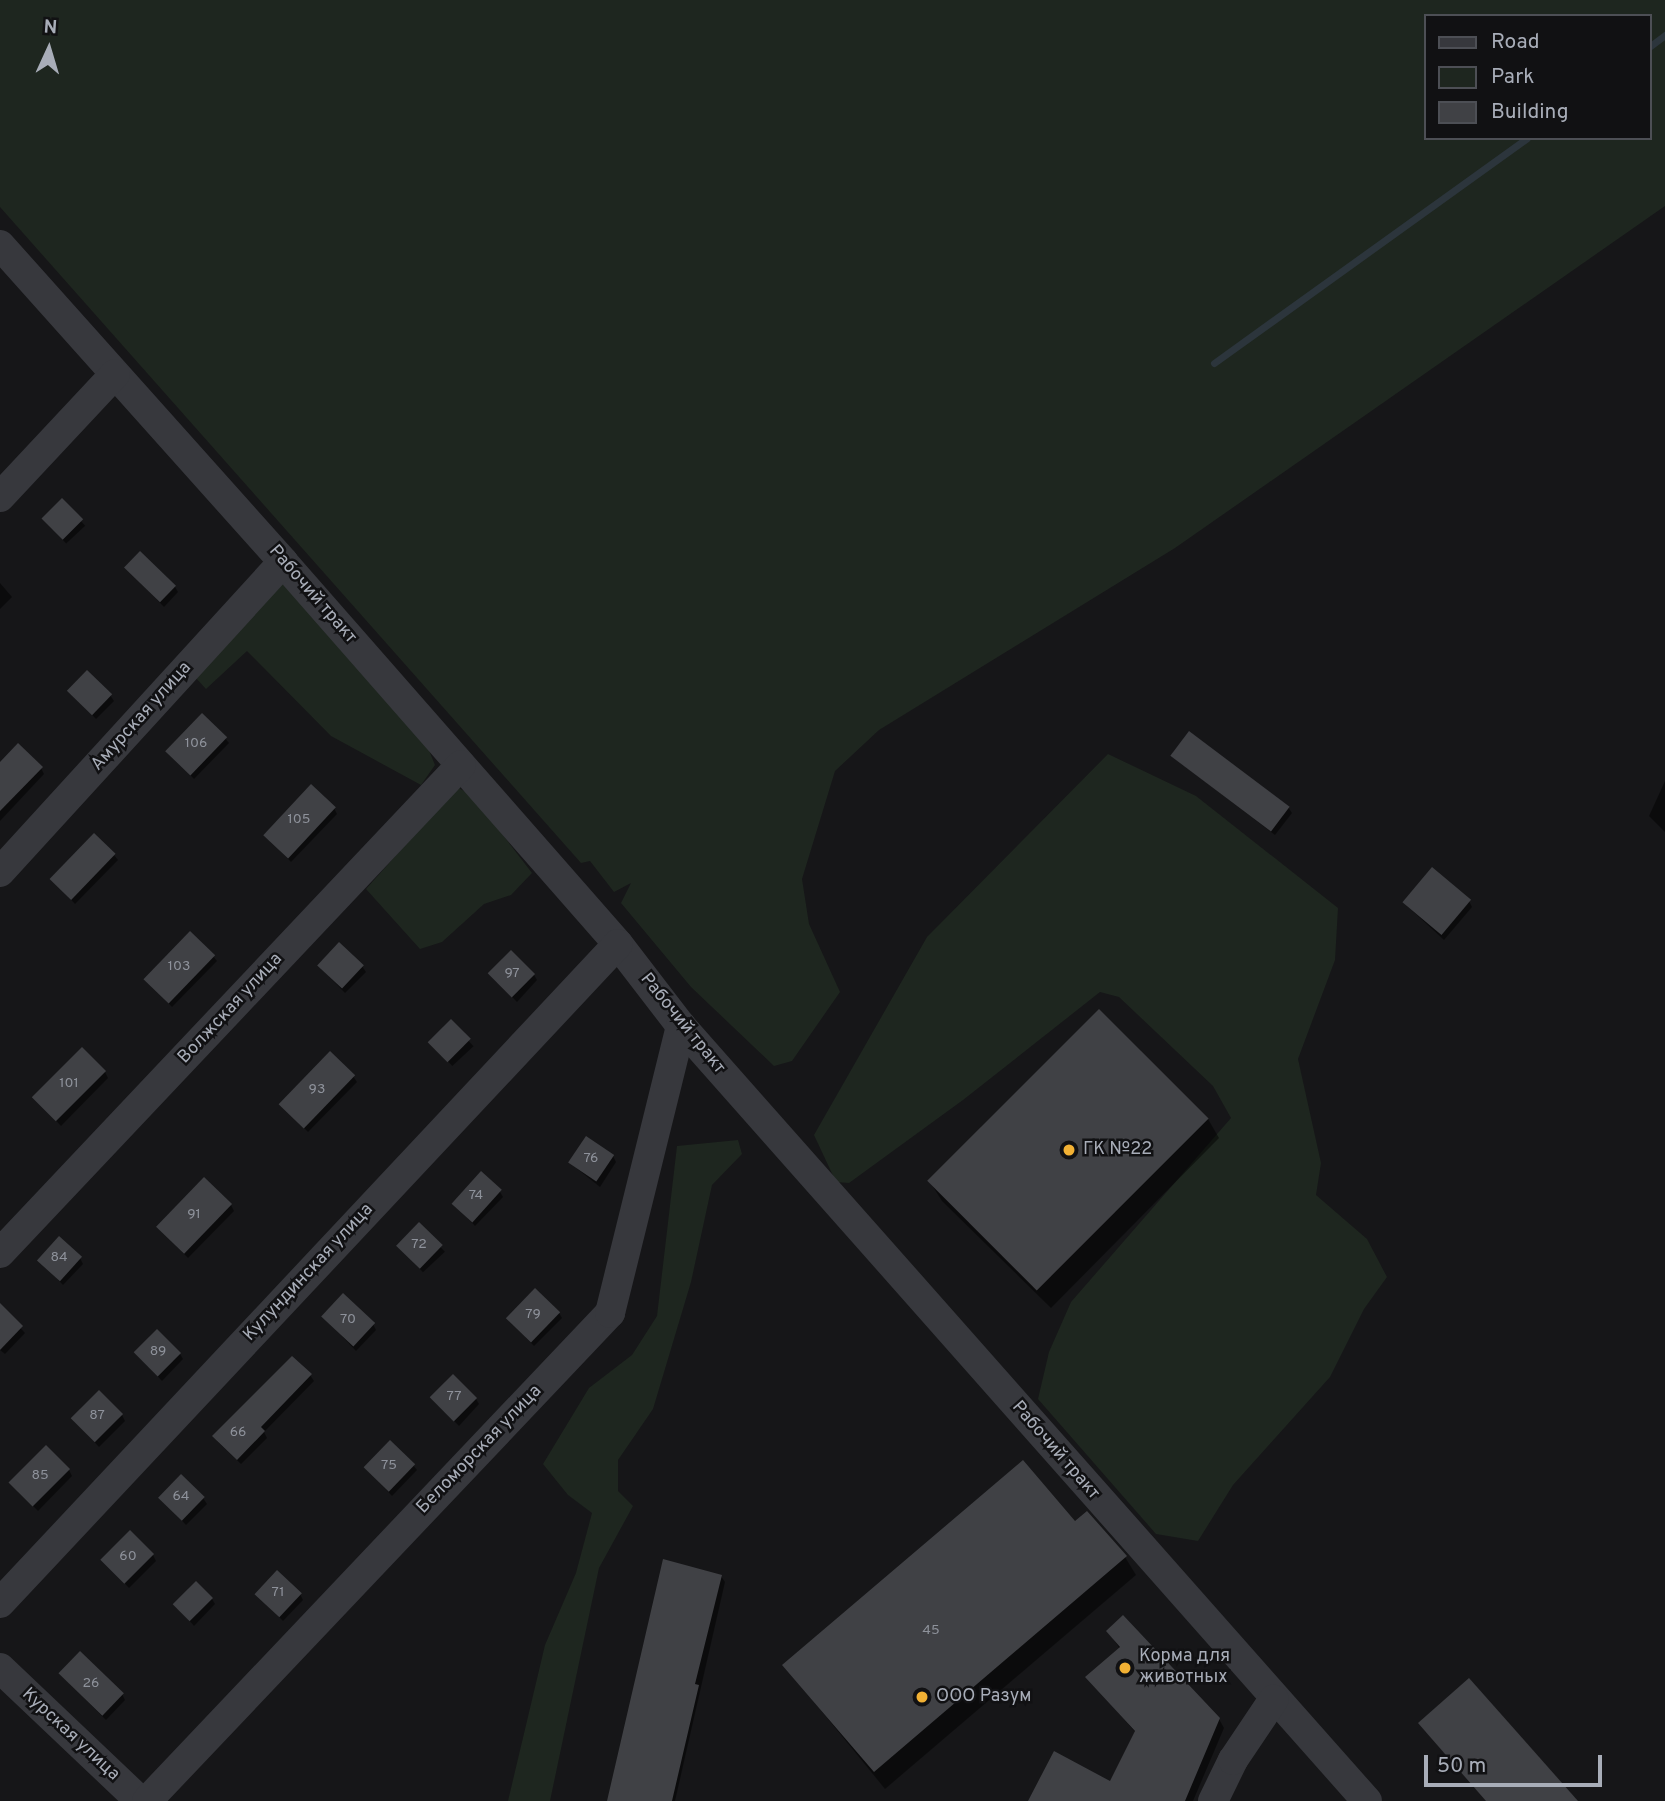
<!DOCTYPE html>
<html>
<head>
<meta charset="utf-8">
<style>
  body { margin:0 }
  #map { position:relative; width:1665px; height:1801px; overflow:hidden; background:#161618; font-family:Overpass,sans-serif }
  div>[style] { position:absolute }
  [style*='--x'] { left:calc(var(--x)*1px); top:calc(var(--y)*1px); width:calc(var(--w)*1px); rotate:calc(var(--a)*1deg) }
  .green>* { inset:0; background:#1e261f }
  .shadow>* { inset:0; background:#0007; transform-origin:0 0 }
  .stream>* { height:7px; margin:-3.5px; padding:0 3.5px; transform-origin:3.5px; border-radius:3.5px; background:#2c353c }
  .building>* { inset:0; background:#404145; transform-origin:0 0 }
  .minor>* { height:30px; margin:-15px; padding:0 15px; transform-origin:15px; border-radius:15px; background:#37383d }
  .dots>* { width:19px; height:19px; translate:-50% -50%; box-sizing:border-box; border:4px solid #111113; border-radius:50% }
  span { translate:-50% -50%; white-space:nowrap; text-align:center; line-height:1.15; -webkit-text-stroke:5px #111113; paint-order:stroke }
  .number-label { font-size:14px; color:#8e929b }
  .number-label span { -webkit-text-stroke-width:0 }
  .street-label { font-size:18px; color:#a8adb8 }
  .poi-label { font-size:18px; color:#a8adb8 }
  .left { translate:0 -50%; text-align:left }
  .legend { position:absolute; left:1424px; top:14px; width:228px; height:126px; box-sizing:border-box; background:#111113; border:2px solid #4d4f55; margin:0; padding:9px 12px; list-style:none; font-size:21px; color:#a8adb8 }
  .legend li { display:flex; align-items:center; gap:14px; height:35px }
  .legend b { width:35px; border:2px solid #4d4f55 }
  .north { position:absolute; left:14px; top:14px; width:70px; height:70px; -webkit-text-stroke:5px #111113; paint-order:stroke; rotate:4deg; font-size:19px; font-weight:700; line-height:28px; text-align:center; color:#a8adb8 }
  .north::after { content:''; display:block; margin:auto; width:24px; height:32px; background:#a8adb8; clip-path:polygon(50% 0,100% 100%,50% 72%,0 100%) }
  .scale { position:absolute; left:1424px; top:1755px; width:178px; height:32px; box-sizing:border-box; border:4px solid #a8adb8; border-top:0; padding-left:9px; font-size:21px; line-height:24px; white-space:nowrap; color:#a8adb8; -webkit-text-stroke:5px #111113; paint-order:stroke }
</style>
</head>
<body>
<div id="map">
  <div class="green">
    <i style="clip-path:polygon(evenodd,0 0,1665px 0,1665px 206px,1175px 548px,879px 730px,835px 771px,802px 879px,809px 924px,840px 992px,792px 1061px,774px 1066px,691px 987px,621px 903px,631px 883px,614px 892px,590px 861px,581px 863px,0 207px,0 0,1425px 16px,1649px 16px,1649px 138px,1425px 138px,1425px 16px)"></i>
    <i style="clip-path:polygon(281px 583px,288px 584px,428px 748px,435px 765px,421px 785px,331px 736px,247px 651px,206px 689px,195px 677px)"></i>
    <i style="clip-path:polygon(1108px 754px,1196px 796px,1338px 908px,1335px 960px,1298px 1059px,1321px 1163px,1316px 1195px,1367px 1239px,1387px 1277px,1364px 1309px,1330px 1377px,1233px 1485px,1198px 1541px,1156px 1534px,1038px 1399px,1049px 1352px,1071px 1302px,1231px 1118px,1213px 1086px,1119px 997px,1100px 992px,963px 1100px,849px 1183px,836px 1182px,814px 1135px,927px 937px)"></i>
    <i style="clip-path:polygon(457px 787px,473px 796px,532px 873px,511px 895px,484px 904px,442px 942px,420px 949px,366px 889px)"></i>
    <i style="clip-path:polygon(738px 1140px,742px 1154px,712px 1185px,691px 1282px,653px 1409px,618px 1460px,618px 1491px,633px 1506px,599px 1568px,550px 1801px,508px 1801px,545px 1645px,576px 1573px,592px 1513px,568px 1495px,543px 1464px,589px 1388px,632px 1355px,657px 1316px,677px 1146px)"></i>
  </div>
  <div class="shadow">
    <i style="left:62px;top:501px;width:34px;height:26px;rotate:47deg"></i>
    <i style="clip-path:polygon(127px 568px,175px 587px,178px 592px,164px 607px)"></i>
    <i style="clip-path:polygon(0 583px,12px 597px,0 609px)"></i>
    <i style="clip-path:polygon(70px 691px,110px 695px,114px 701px,96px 719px)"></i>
    <i style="clip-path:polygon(225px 738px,229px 743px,194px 779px,168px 751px)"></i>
    <i style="clip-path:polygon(1172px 756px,1288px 807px,1292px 813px,1275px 835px)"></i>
    <i style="clip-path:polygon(0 765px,41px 768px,44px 774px,0 821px)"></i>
    <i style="clip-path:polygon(1665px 781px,1665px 832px,1649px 816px)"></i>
    <i style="clip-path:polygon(334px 808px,337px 814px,291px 862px,265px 834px)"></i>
    <i style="clip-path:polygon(114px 855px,118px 860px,75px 904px,52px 879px)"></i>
    <i style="clip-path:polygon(1469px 901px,1472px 907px,1444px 940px,1404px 903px)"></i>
    <i style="clip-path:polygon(213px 956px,217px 961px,172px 1007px,146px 979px)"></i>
    <i style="clip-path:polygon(319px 966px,362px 966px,366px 972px,345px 993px)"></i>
    <i style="clip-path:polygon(490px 974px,534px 975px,537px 980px,517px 1002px)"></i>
    <i style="left:451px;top:1022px;width:33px;height:29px;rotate:47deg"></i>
    <i style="clip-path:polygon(105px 1072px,108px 1078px,61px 1126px,35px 1098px)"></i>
    <i style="clip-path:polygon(353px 1076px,357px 1082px,308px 1132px,281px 1104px)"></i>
    <i style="clip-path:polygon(1208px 1119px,1219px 1138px,1051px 1308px,942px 1201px,930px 1182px)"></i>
    <i style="clip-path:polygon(613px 1156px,616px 1162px,600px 1187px,570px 1163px)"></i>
    <i style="clip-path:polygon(500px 1192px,503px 1197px,475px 1226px,453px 1202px)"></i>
    <i style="clip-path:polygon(231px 1205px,234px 1211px,188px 1258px,158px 1227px)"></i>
    <i style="left:419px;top:1224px;width:38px;height:30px;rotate:47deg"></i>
    <i style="clip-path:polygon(80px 1258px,83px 1264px,63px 1285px,39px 1259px)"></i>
    <i style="clip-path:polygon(0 1306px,25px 1333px,5px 1354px,0 1350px)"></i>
    <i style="clip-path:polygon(559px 1313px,562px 1318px,534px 1346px,508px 1319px)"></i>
    <i style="clip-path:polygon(323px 1316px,373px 1324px,376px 1330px,356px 1351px)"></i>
    <i style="clip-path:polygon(136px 1353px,180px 1354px,183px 1359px,162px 1381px)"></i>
    <i style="clip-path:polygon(310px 1375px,314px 1381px,264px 1432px,267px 1438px,241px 1464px,218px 1442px,214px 1436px)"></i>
    <i style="clip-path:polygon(432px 1398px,476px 1399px,479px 1404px,459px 1426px)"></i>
    <i style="clip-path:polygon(122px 1415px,125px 1421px,99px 1447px,73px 1419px)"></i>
    <i style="clip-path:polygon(413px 1465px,417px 1470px,392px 1496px,366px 1468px)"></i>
    <i style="clip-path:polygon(69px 1470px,72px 1476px,38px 1511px,11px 1483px)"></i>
    <i style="clip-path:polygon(160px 1497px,203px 1498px,207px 1504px,186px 1525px)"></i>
    <i style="clip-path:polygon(1075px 1524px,1125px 1557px,1136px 1575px,885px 1789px,785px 1666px)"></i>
    <i style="clip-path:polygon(153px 1555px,156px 1561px,129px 1588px,103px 1560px)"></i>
    <i style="clip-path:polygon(721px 1576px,725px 1582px,675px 1801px,609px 1801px)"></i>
    <i style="clip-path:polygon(256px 1593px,300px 1594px,303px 1600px,283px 1621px)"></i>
    <i style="clip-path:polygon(212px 1599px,215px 1604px,194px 1626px,176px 1605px)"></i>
    <i style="clip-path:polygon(1108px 1631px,1219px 1719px,1224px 1728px,1193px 1801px,1030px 1801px,1111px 1783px,1136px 1733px,1088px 1678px,1120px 1649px)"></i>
    <i style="clip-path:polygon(60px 1674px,122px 1694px,125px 1700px,106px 1720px)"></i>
  </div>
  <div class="stream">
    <i style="--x:1649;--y:47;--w:20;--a:-37"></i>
    <i style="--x:1214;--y:363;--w:385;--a:-35.7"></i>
  </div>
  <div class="building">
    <i style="left:62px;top:498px;width:30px;height:29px;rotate:45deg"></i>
    <i style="left:140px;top:551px;width:50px;height:23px;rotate:44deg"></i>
    <i style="left:87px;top:670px;width:35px;height:29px;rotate:44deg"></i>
    <i style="left:202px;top:713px;width:35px;height:53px;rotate:44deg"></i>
    <i style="left:1189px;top:731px;width:126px;height:31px;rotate:37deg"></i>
    <i style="clip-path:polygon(18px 743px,43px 767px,0 811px,0 762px)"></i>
    <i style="left:311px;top:784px;width:34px;height:70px;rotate:43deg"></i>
    <i style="left:94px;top:833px;width:30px;height:64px;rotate:44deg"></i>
    <i style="left:1432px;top:867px;width:51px;height:46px;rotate:40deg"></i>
    <i style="left:190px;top:931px;width:35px;height:67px;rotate:44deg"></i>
    <i style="left:339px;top:942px;width:34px;height:32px;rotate:43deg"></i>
    <i style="left:511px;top:950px;width:34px;height:33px;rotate:45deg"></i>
    <i style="left:1099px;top:1009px;width:155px;height:243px;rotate:45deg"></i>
    <i style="left:451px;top:1019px;width:28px;height:33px;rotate:45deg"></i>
    <i style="left:82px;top:1047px;width:34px;height:71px;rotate:45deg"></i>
    <i style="left:330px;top:1051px;width:35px;height:74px;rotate:44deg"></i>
    <i style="left:586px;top:1136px;width:34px;height:32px;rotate:34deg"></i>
    <i style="left:481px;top:1171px;width:28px;height:44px;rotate:42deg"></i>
    <i style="left:204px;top:1177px;width:39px;height:69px;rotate:44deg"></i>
    <i style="left:419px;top:1222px;width:33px;height:33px;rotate:44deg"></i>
    <i style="left:59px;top:1236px;width:31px;height:33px;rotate:42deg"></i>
    <i style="left:535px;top:1288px;width:35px;height:42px;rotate:44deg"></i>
    <i style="left:343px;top:1293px;width:44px;height:32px;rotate:43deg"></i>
    <i style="clip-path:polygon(0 1303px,23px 1326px,0 1350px)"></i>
    <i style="left:157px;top:1329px;width:34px;height:33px;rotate:45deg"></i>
    <i style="clip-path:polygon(292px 1356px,312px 1374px,261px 1427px,265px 1431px,237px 1460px,212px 1436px)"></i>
    <i style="left:453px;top:1374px;width:34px;height:33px;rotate:45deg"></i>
    <i style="left:99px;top:1390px;width:34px;height:40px;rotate:45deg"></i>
    <i style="left:390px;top:1440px;width:35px;height:38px;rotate:44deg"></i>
    <i style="left:46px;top:1445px;width:34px;height:53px;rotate:45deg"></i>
    <i style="clip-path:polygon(1023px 1460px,1075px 1521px,1087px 1511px,1127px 1556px,874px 1772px,782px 1665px)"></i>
    <i style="left:181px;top:1474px;width:33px;height:33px;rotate:44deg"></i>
    <i style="left:130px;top:1530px;width:34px;height:42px;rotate:45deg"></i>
    <i style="clip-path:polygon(663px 1559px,722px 1575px,695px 1684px,699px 1685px,672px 1801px,607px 1801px)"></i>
    <i style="left:277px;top:1570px;width:34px;height:33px;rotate:43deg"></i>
    <i style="left:196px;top:1581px;width:24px;height:33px;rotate:45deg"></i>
    <i style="clip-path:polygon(1123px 1615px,1220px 1718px,1185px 1801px,1028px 1801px,1054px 1751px,1110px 1781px,1135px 1731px,1085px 1677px,1120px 1647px,1106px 1631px)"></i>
    <i style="left:80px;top:1651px;width:61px;height:31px;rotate:44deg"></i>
    <i style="clip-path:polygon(1469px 1678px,1578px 1801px,1486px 1801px,1418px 1723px)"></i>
  </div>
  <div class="minor">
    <i style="--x:0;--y:245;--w:425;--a:48.2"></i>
    <i style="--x:283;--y:562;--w:508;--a:48.75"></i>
    <i style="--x:618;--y:944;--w:103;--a:52.5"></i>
    <i style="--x:681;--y:1026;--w:1035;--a:48.49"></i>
    <i style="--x:0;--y:497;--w:168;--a:-46.9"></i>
    <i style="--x:0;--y:872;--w:420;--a:-47.6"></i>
    <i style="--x:0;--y:1253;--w:671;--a:-46.63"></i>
    <i style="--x:0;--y:1603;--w:903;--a:-46.84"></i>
    <i style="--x:0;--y:1668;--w:193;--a:43.5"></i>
    <i style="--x:147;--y:1801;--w:673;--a:-46.51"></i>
    <i style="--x:610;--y:1313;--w:296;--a:-76.1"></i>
    <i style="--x:1213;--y:1801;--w:46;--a:-64"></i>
    <i style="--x:1233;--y:1760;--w:73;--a:-56.1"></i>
  </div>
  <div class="dots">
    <i style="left:1069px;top:1150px;background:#f2b134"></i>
    <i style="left:1125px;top:1668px;background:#f2b134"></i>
    <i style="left:922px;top:1697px;background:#f2b134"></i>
  </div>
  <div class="number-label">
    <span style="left:196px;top:744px">106</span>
    <span style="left:299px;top:820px">105</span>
    <span style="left:179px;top:967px">103</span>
    <span style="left:512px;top:974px">97</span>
    <span style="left:69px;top:1084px">101</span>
    <span style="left:317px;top:1090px">93</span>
    <span style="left:591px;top:1159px">76</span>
    <span style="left:476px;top:1196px">74</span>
    <span style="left:194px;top:1215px">91</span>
    <span style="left:419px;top:1245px">72</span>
    <span style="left:59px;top:1258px">84</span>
    <span style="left:533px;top:1315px">79</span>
    <span style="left:348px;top:1320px">70</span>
    <span style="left:158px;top:1352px">89</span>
    <span style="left:454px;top:1397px">77</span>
    <span style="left:97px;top:1416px">87</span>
    <span style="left:238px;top:1433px">66</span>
    <span style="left:389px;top:1466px">75</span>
    <span style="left:40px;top:1476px">85</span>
    <span style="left:181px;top:1497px">64</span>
    <span style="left:128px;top:1557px">60</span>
    <span style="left:278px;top:1593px">71</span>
    <span style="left:931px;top:1631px">45</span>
    <span style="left:91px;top:1684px">26</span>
  </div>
  <div class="street-label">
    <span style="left:312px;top:595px;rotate:49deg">Рабочий тракт</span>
    <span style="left:142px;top:717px;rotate:-48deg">Амурская улица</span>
    <span style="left:231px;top:1009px;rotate:-47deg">Волжская улица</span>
    <span style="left:682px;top:1024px;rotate:51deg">Рабочий тракт</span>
    <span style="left:309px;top:1273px;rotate:-47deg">Кулундинская улица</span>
    <span style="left:480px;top:1450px;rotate:-46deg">Беломорская улица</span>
    <span style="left:1055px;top:1451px;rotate:49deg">Рабочий тракт</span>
    <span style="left:70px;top:1735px;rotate:43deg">Курская улица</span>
  </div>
  <div class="poi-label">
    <span class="left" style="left:1083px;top:1150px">ГК №22</span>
    <span class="left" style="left:1139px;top:1668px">Корма для<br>животных</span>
    <span class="left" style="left:936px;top:1697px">ООО Разум</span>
  </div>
  <ul class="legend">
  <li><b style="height:9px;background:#37383d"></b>Road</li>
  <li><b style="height:19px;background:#1e261f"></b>Park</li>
  <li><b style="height:19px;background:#404145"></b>Building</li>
  </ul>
  <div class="north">N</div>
  <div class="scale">50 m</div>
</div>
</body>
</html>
